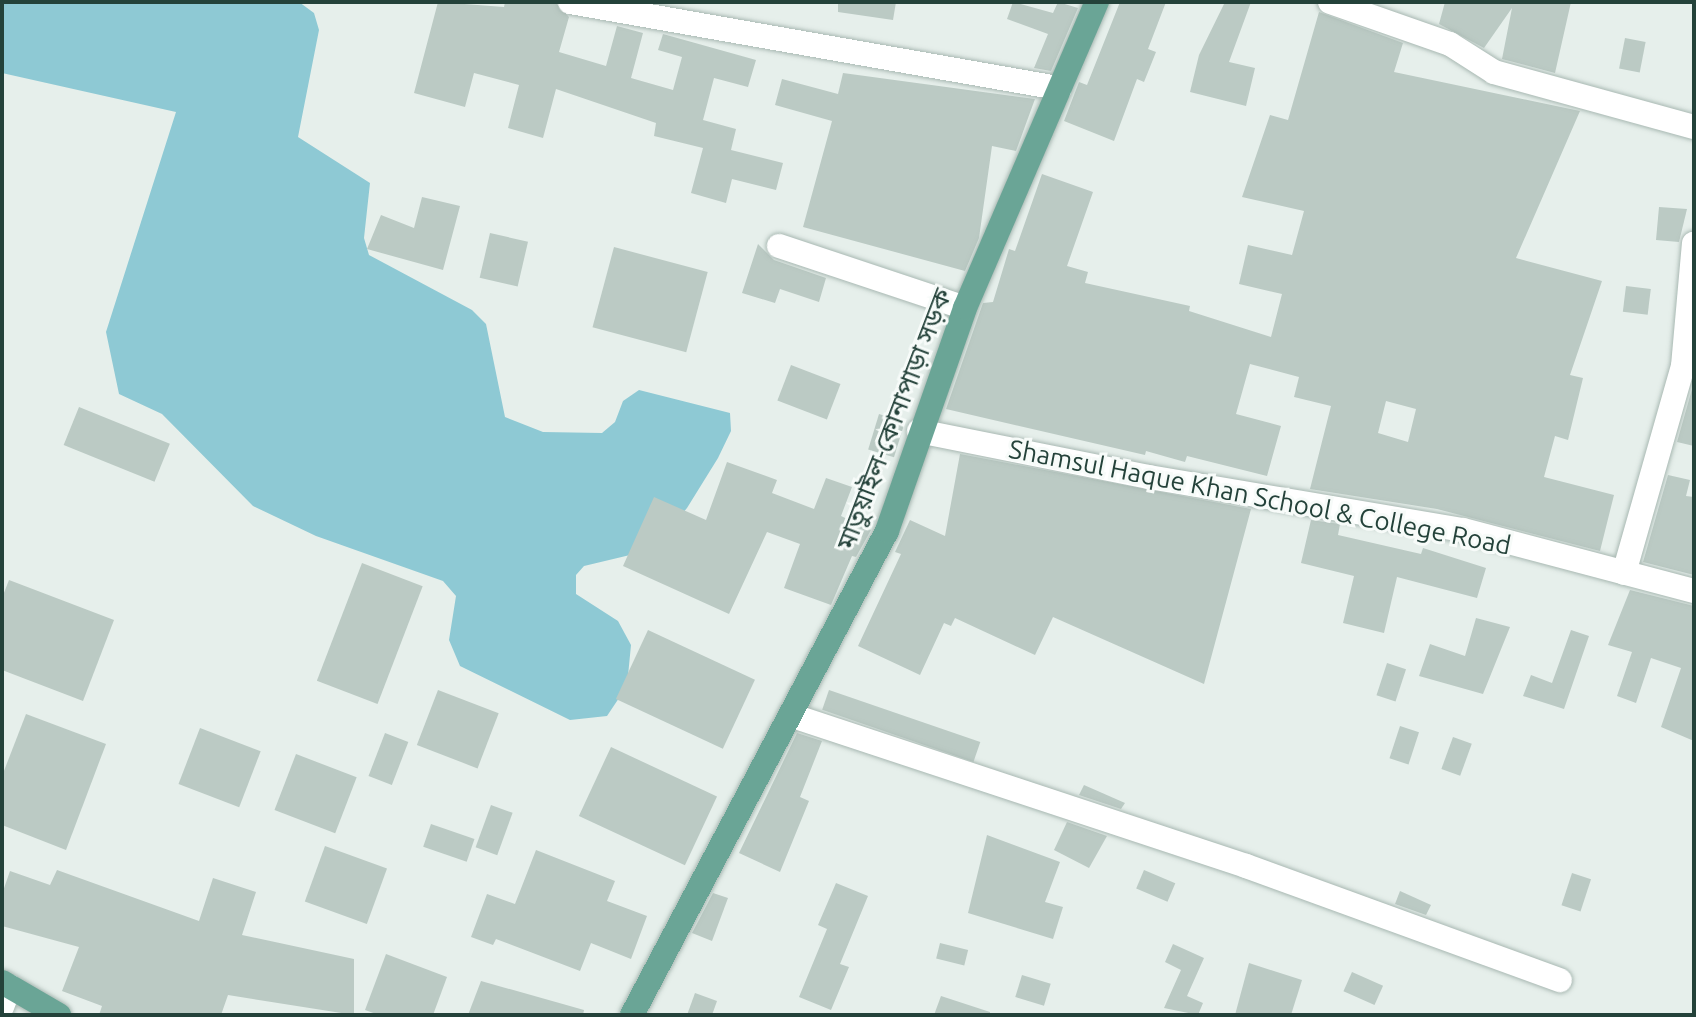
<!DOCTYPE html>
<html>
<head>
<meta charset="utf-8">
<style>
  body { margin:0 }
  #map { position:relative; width:1696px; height:1017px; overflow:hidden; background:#e6efeb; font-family:Ubuntu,"Noto Sans Bengali",sans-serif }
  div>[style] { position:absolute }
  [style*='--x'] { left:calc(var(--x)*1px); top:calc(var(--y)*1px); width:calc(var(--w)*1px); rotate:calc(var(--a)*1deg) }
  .water>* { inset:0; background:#8ec9d4 }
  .building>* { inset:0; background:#bbcac4; transform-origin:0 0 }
  .roads { filter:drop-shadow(0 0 2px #a8b8b2) drop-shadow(0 0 2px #a8b8b2) }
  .minor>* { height:24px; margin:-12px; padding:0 12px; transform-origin:12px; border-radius:12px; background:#fff }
  .major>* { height:24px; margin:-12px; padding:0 12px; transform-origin:12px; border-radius:12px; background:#6aa596 }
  span { translate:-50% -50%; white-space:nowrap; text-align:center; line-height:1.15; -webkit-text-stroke:6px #f7fbf9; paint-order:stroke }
  .street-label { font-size:26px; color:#24423a }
  .frame { position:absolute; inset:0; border:4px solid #24423a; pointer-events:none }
</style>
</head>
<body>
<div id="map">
  <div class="water">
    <i style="clip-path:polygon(2px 2px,299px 2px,314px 13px,319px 30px,298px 137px,370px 183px,364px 238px,369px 255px,472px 310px,486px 324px,505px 417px,543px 432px,602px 433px,615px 422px,623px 401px,639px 390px,730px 413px,731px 431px,718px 458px,687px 508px,661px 539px,630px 555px,584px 566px,576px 575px,576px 594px,618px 621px,631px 645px,627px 686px,607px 716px,570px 720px,460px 666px,449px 640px,456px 596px,443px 581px,316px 536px,253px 506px,162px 414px,119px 394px,106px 332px,176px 112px,2px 73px)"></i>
  </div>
  <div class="building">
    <i style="clip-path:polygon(438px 2px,504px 7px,505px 2px,555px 2px,569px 17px,559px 52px,606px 66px,617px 26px,643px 33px,631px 78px,673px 90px,682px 57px,658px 50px,663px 34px,756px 60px,748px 87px,714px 78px,703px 120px,736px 129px,731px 150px,783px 163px,776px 190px,732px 179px,726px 203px,691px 193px,703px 148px,654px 136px,656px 123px,556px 89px,543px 138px,508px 128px,519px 85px,474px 73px,465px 107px,414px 93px)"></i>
    <i style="clip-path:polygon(838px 2px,896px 2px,893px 20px,838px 12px)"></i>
    <i style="clip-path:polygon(1013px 2px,1053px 13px,1058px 2px,1078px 8px,1051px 71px,1034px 68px,1048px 34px,1007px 19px)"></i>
    <i style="clip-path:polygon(1120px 2px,1166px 2px,1148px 49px,1156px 52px,1144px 82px,1137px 79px,1114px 141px,1064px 121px,1079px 82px,1087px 85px)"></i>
    <i style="clip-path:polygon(1225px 2px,1251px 2px,1229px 62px,1255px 68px,1246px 106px,1190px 92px,1199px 55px)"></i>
    <i style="clip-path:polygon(1445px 2px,1571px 2px,1555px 73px,1502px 59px,1512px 8px,1484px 48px,1439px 24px)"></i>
    <i style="clip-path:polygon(evenodd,1319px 12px,1403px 43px,1394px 72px,1580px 111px,1516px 258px,1602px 281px,1570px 375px,1583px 378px,1568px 440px,1555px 436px,1544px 477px,1614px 495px,1600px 551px,1437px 509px,1310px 489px,1331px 406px,1294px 397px,1299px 377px,1250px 364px,1236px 414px,1281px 426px,1267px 476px,1187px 456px,1185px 462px,1146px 451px,1145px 455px,946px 409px,983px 303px,993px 302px,1009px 249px,1015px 251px,1042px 174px,1093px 192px,1067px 266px,1088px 272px,1085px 283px,1190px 306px,1189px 311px,1271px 337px,1282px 294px,1239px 284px,1248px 245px,1292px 255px,1304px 211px,1242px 197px,1270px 115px,1288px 120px,1319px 12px,1386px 401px,1416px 409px,1408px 442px,1378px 433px,1386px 401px)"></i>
    <i style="left:1625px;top:38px;width:21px;height:31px;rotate:11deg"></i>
    <i style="clip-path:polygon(843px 73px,1035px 99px,1016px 151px,992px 146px,979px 238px,965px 271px,803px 227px,832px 121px,775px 105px,782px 79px,838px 94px)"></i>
    <i style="clip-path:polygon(422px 197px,460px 206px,443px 270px,367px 249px,381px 215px,414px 228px)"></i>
    <i style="clip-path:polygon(1659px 207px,1687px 209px,1679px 242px,1656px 240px)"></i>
    <i style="left:490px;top:233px;width:39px;height:46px;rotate:13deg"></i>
    <i style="clip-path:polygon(758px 244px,774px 260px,826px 278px,819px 302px,780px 289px,775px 303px,742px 293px)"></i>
    <i style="left:614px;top:247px;width:97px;height:83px;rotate:15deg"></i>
    <i style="left:1626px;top:286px;width:25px;height:26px;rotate:7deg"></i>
    <i style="left:791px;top:365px;width:53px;height:38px;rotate:21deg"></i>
    <i style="clip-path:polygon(1694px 382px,1694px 446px,1677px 442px)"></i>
    <i style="left:79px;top:407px;width:98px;height:41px;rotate:22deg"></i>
    <i style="left:879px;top:414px;width:27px;height:37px;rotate:17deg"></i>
    <i style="clip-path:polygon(960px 454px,1251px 509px,1204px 684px,1053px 617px,1035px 655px,955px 618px,951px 626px,944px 623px,920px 675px,858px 646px,901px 554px,895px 552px,910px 520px,945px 536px)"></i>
    <i style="clip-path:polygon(727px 462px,777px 480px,772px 493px,814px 509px,826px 478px,852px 487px,841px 516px,871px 530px,856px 557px,852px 556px,831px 605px,784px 588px,800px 544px,767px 532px,729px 614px,623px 566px,654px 497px,706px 520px)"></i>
    <i style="clip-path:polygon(1668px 475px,1690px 480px,1686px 496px,1694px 497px,1694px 575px,1643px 562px)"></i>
    <i style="clip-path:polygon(1311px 520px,1340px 524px,1338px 535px,1421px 554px,1423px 548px,1486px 568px,1477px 598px,1397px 577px,1384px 633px,1343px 623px,1354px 576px,1301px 563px)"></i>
    <i style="left:362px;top:563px;width:65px;height:126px;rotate:21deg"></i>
    <i style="clip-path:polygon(9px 580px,114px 620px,83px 701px,2px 670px,2px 598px)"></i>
    <i style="clip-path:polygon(1630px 590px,1694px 606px,1694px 741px,1661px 727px,1681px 668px,1651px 658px,1636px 703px,1617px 696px,1632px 652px,1608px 645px)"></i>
    <i style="clip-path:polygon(1476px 618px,1510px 627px,1483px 694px,1419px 676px,1430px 644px,1465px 656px)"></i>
    <i style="left:648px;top:630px;width:118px;height:76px;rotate:25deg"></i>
    <i style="clip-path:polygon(1571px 630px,1589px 636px,1564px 709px,1523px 696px,1531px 675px,1552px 683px)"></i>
    <i style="left:1387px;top:663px;width:20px;height:34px;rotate:18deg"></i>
    <i style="left:438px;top:690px;width:65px;height:59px;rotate:21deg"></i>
    <i style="left:829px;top:690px;width:160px;height:21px;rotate:19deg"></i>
    <i style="clip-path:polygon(26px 714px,106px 744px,66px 850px,2px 825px,2px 776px)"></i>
    <i style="left:1400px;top:726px;width:20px;height:34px;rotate:18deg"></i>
    <i style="left:200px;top:728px;width:65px;height:60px;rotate:21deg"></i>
    <i style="left:385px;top:733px;width:25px;height:46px;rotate:21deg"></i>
    <i style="clip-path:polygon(797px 733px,822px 741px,800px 797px,809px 801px,780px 872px,739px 853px)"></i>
    <i style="left:1453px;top:737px;width:20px;height:34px;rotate:20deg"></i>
    <i style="left:611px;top:747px;width:117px;height:76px;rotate:25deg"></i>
    <i style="left:296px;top:754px;width:65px;height:60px;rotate:21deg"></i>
    <i style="clip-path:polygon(1084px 785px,1125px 803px,1121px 809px,1079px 795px)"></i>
    <i style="left:491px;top:805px;width:23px;height:45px;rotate:20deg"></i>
    <i style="clip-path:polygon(1067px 822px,1107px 836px,1089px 868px,1054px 850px)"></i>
    <i style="left:431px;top:824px;width:46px;height:24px;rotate:19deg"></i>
    <i style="clip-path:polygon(987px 835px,1060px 862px,1045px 902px,1063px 907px,1053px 939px,968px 913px)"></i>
    <i style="left:325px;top:846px;width:66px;height:59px;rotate:20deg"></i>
    <i style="clip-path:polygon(536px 850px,615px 881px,607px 901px,647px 916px,631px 959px,591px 943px,580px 971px,496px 939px,493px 945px,471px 937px,487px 894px,515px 904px)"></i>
    <i style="clip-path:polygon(57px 870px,199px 921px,213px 878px,256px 892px,242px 935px,354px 959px,354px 1015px,228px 995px,221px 1015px,99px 1015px,102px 1006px,62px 991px,79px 947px,2px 926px,2px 894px,10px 871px,50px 885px)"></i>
    <i style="left:1144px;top:870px;width:34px;height:20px;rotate:23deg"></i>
    <i style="left:1572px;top:873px;width:20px;height:34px;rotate:18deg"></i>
    <i style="clip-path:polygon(836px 883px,868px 896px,840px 964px,849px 967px,831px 1010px,799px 997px,827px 929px,818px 925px)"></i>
    <i style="clip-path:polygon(1400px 891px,1431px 905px,1426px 915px,1395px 904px)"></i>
    <i style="clip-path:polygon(713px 893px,728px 898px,712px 941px,692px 933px)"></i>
    <i style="left:940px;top:943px;width:29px;height:16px;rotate:14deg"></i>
    <i style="clip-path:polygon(1173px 944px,1204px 958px,1187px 996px,1203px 1003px,1198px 1015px,1164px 1008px,1181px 970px,1165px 962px)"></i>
    <i style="clip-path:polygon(386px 954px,447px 977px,433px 1015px,379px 1015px,365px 1010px)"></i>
    <i style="clip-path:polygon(1249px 963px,1302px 980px,1291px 1015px,1235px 1015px)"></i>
    <i style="left:1352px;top:972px;width:34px;height:21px;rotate:24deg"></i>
    <i style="left:1022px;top:975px;width:30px;height:23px;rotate:17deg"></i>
    <i style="clip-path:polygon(481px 981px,584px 1010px,583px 1015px,468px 1015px)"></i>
    <i style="clip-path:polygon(695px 993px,717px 1001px,712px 1015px,687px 1015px)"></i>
    <i style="clip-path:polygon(941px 996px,990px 1012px,990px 1015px,934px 1015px)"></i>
  </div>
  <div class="roads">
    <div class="minor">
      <i style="--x:570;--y:2;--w:497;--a:10"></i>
      <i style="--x:1330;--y:2;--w:127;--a:19.3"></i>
      <i style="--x:1450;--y:44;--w:52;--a:32.5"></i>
      <i style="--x:1494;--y:72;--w:207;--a:15.4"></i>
      <i style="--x:779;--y:246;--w:196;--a:18.4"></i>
      <i style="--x:919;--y:431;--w:235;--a:11.3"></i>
      <i style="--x:1149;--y:477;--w:318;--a:9.6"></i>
      <i style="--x:1463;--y:530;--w:239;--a:14.8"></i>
      <i style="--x:1624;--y:573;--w:215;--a:-74.1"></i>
      <i style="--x:1683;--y:366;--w:123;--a:-84.9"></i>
      <i style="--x:793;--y:716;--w:477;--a:18.3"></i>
      <i style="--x:1246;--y:866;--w:334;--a:20"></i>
      <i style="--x:2;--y:1007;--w:22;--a:-69"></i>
    </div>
    <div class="major">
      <i style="--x:2;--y:982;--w:66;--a:30.1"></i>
      <i style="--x:632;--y:1015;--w:547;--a:-62.22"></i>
      <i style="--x:887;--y:531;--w:236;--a:-70.7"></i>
      <i style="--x:965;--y:308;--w:333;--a:-66.7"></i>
    </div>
  </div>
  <div class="street-label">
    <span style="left:894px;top:419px;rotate:-69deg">মাতুয়াইল-কোনাপাড়া সড়ক</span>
    <span style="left:1260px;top:497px;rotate:11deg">Shamsul Haque Khan School &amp; College Road</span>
  </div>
  <div class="frame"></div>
</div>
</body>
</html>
